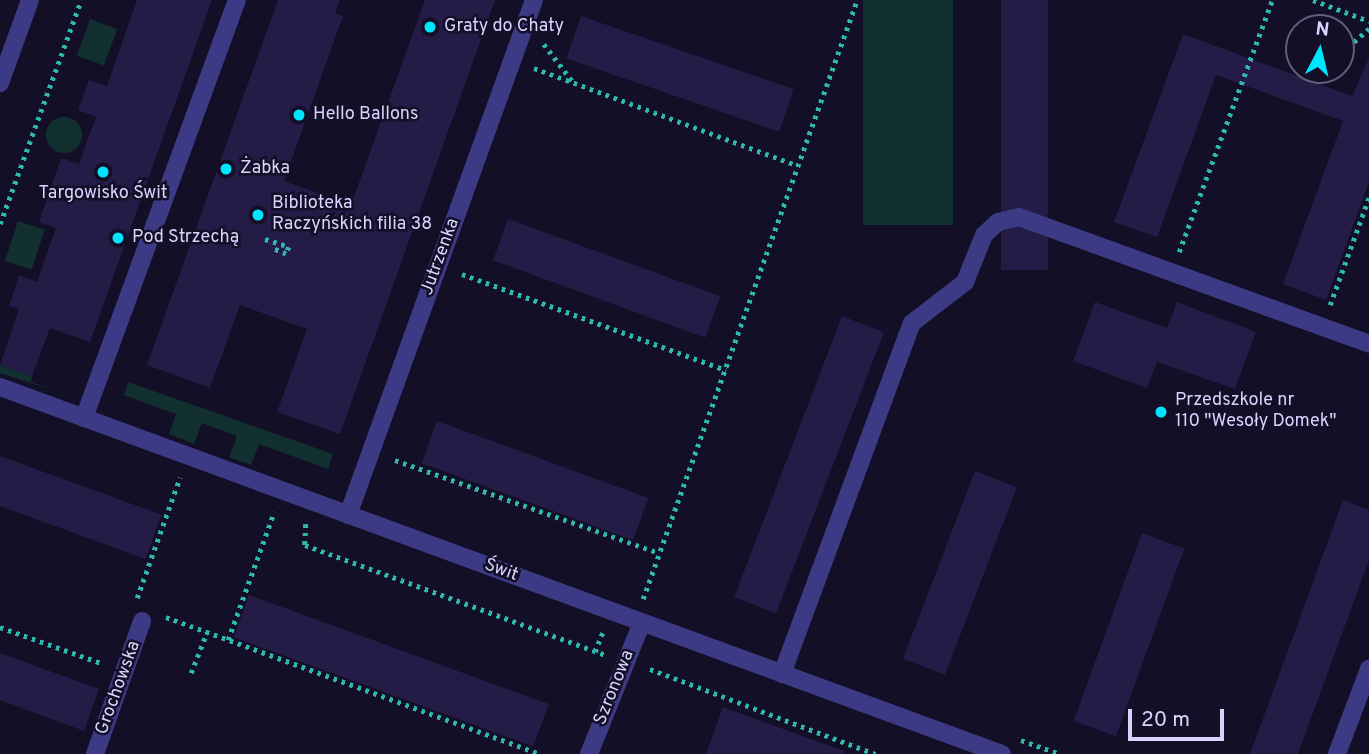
<!DOCTYPE html>
<html>
<head>
<meta charset="utf-8">
<style>
  body { margin:0 }
  #map { position:relative; width:1369px; height:754px; overflow:hidden; background:#130f26; font-family:Overpass,sans-serif }
  div>[style] { position:absolute }
  [style*='--x'] { left:calc(var(--x)*1px); top:calc(var(--y)*1px); width:calc(var(--w)*1px); rotate:calc(var(--a)*1deg) }
  .green>* { inset:0; background:#12302f; transform-origin:0 0 }
  .round { border-radius:50% }
  .building>* { inset:0; background:#241b47; transform-origin:0 0 }
  .path>* { height:4.5px; margin-top:-2.25px; transform-origin:0; background:repeating-linear-gradient(90deg,#2fb8b0 0 3.5px,transparent 0 8.5px) }
  .minor>* { height:18px; margin:-9px; padding:0 9px; transform-origin:9px; border-radius:9px; background:#3d3a85 }
  .tertiary>* { height:18px; margin:-9px; padding:0 9px; transform-origin:9px; border-radius:9px; background:#3d3a85 }
  .dots>* { width:19px; height:19px; translate:-50% -50%; box-sizing:border-box; border:4px solid #130f26; border-radius:50% }
  span { translate:-50% -50%; white-space:nowrap; text-align:center; line-height:1.15; -webkit-text-stroke:5px #130f26; paint-order:stroke }
  .poi-label { font-size:18px; color:#d9d4ff }
  .left { translate:0 -50%; text-align:left }
  .street-label { font-size:18px; color:#d9d4ff }
  .north { position:absolute; left:1285px; top:14px; width:70px; height:70px; box-sizing:border-box; background:#130f26; border:2px solid #625e7d; border-radius:50%; rotate:7deg; font-size:19px; font-weight:700; line-height:28px; text-align:center; color:#d9d4ff }
  .north::after { content:''; display:block; margin:auto; width:24px; height:32px; background:#00e5ff; clip-path:polygon(50% 0,100% 100%,50% 72%,0 100%) }
  .scale { position:absolute; left:1128px; top:709px; width:96px; height:32px; box-sizing:border-box; border:4px solid #d9d4ff; border-top:0; padding-left:9px; font-size:21px; line-height:24px; white-space:nowrap; color:#d9d4ff; -webkit-text-stroke:5px #130f26; paint-order:stroke }
</style>
</head>
<body>
<div id="map">
  <div class="green">
    <i style="left:863px;top:0;width:90px;height:225px"></i>
    <i style="left:90px;top:19px;width:29px;height:39px;rotate:20deg"></i>
    <i class="round" style="left:46px;top:117px;width:36px;height:36px"></i>
    <i style="left:18px;top:221px;width:28px;height:42px;rotate:18deg"></i>
    <i style="clip-path:polygon(0 365px,32px 376px,31px 382px,68px 395px,0 373px)"></i>
    <i style="clip-path:polygon(128px 382px,333px 454px,328px 469px,259px 444px,251px 465px,229px 457px,237px 436px,202px 423px,194px 444px,169px 434px,176px 414px,124px 395px)"></i>
  </div>
  <div class="building">
    <i style="clip-path:polygon(137px 0,212px 0,90px 342px,50px 328px,32px 376px,0 365px,19px 309px,9px 306px,19px 275px,37px 282px,56px 228px,39px 222px,61px 158px,79px 164px,96px 117px,78px 110px,89px 80px,107px 86px)"></i>
    <i style="clip-path:polygon(278px 0,340px 0,335px 13px,343px 16px,284px 181px,351px 205px,425px 0,495px 0,340px 434px,277px 412px,307px 329px,240px 305px,210px 388px,147px 365px)"></i>
    <i style="left:1001px;top:0;width:47px;height:270px"></i>
    <i style="left:581px;top:16px;width:225px;height:45px;rotate:19deg"></i>
    <i style="clip-path:polygon(1183px 34px,1352px 96px,1369px 58px,1369px 182px,1326px 300px,1283px 284px,1343px 121px,1216px 75px,1157px 237px,1114px 222px)"></i>
    <i style="left:508px;top:219px;width:226px;height:44px;rotate:20deg"></i>
    <i style="clip-path:polygon(1095px 302px,1167px 328px,1177px 302px,1256px 332px,1235px 389px,1157px 362px,1147px 388px,1073px 361px)"></i>
    <i style="left:842px;top:316px;width:45px;height:301px;rotate:21deg"></i>
    <i style="left:437px;top:421px;width:225px;height:45px;rotate:20deg"></i>
    <i style="left:0;top:456px;width:172px;height:47px;rotate:20deg"></i>
    <i style="left:975px;top:471px;width:45px;height:201px;rotate:21deg"></i>
    <i style="clip-path:polygon(1343px 500px,1369px 510px,1369px 560px,1298px 754px,1250px 754px)"></i>
    <i style="left:1142px;top:533px;width:45px;height:200px;rotate:20deg"></i>
    <i style="left:249px;top:595px;width:319px;height:45px;rotate:20deg"></i>
    <i style="clip-path:polygon(0 653px,99px 689px,84px 731px,0 700px)"></i>
    <i style="clip-path:polygon(723px 707px,844px 751px,843px 754px,706px 754px)"></i>
  </div>
  <div class="path">
    <i style="--x:1313;--y:0;--w:60;--a:20.6"></i>
    <i style="--x:544;--y:44;--w:48;--a:52.7"></i>
    <i style="--x:1341;--y:53;--w:37;--a:-41"></i>
    <i style="--x:534;--y:68;--w:279;--a:20.3"></i>
    <i style="--x:1318;--y:73;--w:4;--a:-45"></i>
    <i style="--x:0;--y:224;--w:238;--a:-70.1"></i>
    <i style="--x:265;--y:239;--w:25;--a:18"></i>
    <i style="--x:289;--y:247;--w:8;--a:113"></i>
    <i style="--x:286;--y:254;--w:15;--a:-157"></i>
    <i style="--x:1179;--y:252;--w:269;--a:-69.7"></i>
    <i style="--x:462;--y:274;--w:281;--a:20"></i>
    <i style="--x:1330;--y:305;--w:115;--a:-70.1"></i>
    <i style="--x:395;--y:460;--w:280;--a:19.4"></i>
    <i style="--x:306;--y:524;--w:21;--a:93"></i>
    <i style="--x:305;--y:545;--w:320;--a:20.1"></i>
    <i style="--x:137;--y:598;--w:128;--a:-70.4"></i>
    <i style="--x:643;--y:599;--w:636;--a:-70.34"></i>
    <i style="--x:166;--y:617;--w:398;--a:20.1"></i>
    <i style="--x:0;--y:627;--w:107;--a:19.6"></i>
    <i style="--x:228;--y:640;--w:136;--a:-70.2"></i>
    <i style="--x:595;--y:652;--w:22;--a:-69"></i>
    <i style="--x:650;--y:669;--w:241;--a:20.7"></i>
    <i style="--x:191;--y:673;--w:44;--a:-68.7"></i>
    <i style="--x:1021;--y:740;--w:41;--a:19.7"></i>
  </div>
  <div class="minor">
    <i style="--x:0;--y:387;--w:1067;--a:20.12"></i>
    <i style="--x:84;--y:418;--w:445;--a:-69.9"></i>
    <i style="--x:348;--y:515;--w:548;--a:-70.14"></i>
    <i style="--x:782;--y:674;--w:374;--a:-69.7"></i>
    <i style="--x:912;--y:323;--w:67;--a:-37.7"></i>
    <i style="--x:965;--y:282;--w:51;--a:-68"></i>
    <i style="--x:984;--y:235;--w:19;--a:-43"></i>
    <i style="--x:998;--y:222;--w:22;--a:-13"></i>
    <i style="--x:1019;--y:217;--w:372;--a:19.9"></i>
    <i style="--x:95;--y:754;--w:141;--a:-70.5"></i>
    <i style="--x:589;--y:754;--w:142;--a:-68.1"></i>
    <i style="--x:1337;--y:754;--w:91;--a:-69.4"></i>
  </div>
  <div class="tertiary">
    <i style="--x:0;--y:83;--w:88;--a:-70.1"></i>
  </div>
  <div class="dots">
    <i style="left:430px;top:27px;background:#00e5ff"></i>
    <i style="left:299px;top:115px;background:#00e5ff"></i>
    <i style="left:226px;top:169px;background:#00e5ff"></i>
    <i style="left:103px;top:172px;background:#00e5ff"></i>
    <i style="left:258px;top:215px;background:#00e5ff"></i>
    <i style="left:118px;top:238px;background:#00e5ff"></i>
    <i style="left:1161px;top:412px;background:#00e5ff"></i>
  </div>
  <div class="poi-label">
    <span class="left" style="left:444px;top:27px">Graty do Chaty</span>
    <span class="left" style="left:313px;top:115px">Hello Ballons</span>
    <span class="left" style="left:240px;top:169px">Żabka</span>
    <span style="left:103px;top:194px">Targowisko Świt</span>
    <span class="left" style="left:272px;top:215px">Biblioteka<br>Raczyńskich filia 38</span>
    <span class="left" style="left:132px;top:238px">Pod Strzechą</span>
    <span class="left" style="left:1175px;top:412px">Przedszkole nr<br>110 "Wesoły Domek"</span>
  </div>
  <div class="street-label">
    <span style="left:441px;top:257px;rotate:-70deg">Jutrzenka</span>
    <span style="left:501px;top:571px;rotate:20deg">Świt</span>
    <span style="left:119px;top:688px;rotate:-70deg">Grochowska</span>
    <span style="left:615px;top:688px;rotate:-68deg">Szronowa</span>
  </div>
  <div class="north">N</div>
  <div class="scale">20 m</div>
</div>
</body>
</html>
